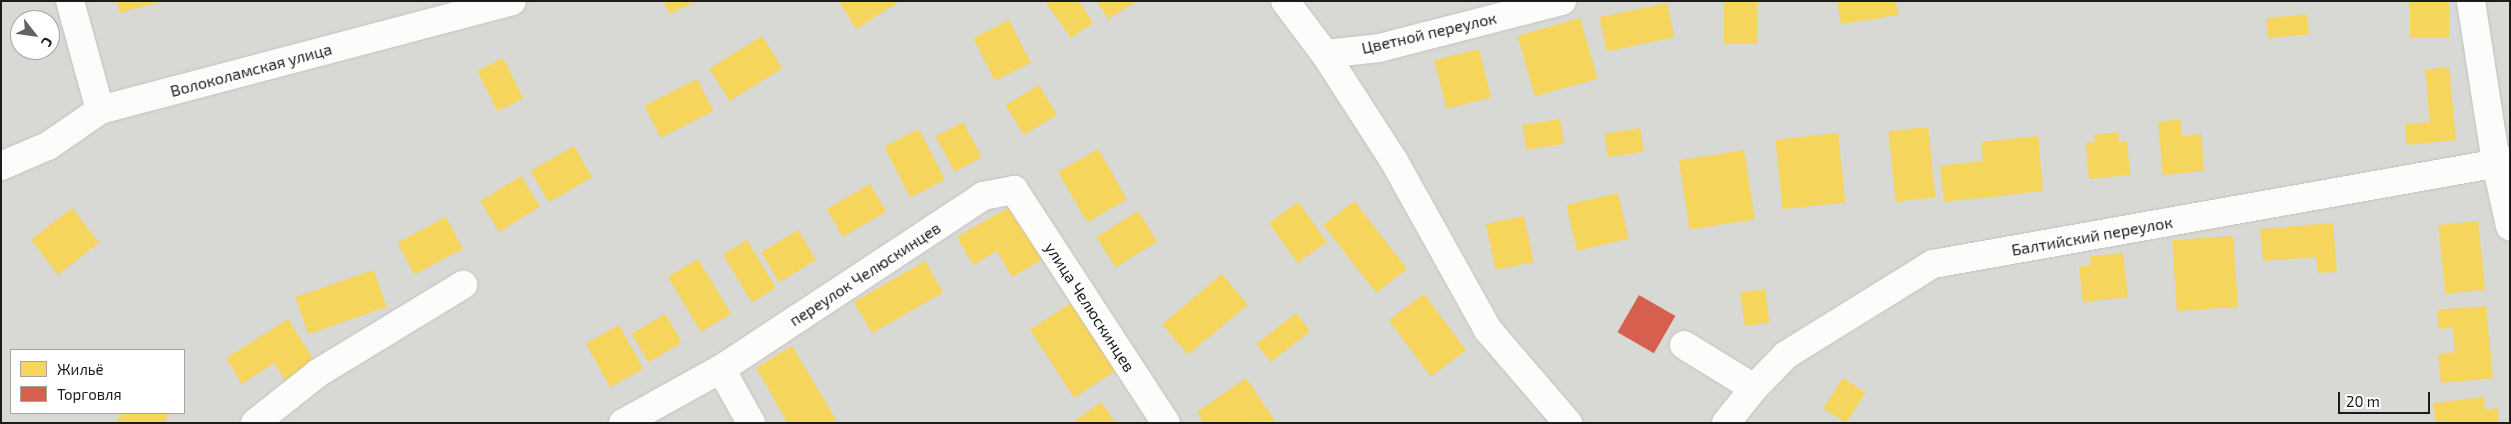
<!DOCTYPE html>
<html>
<head>
<meta charset="utf-8">
<style>
  body { margin:0 }
  #map { position:relative; width:2511px; height:424px; overflow:hidden; background:#e9e9e4; font-family:"Exo 2",sans-serif }
  div>[style] { position:absolute }
  [style*='--x'] { left:calc(var(--x)*1px); top:calc(var(--y)*1px); width:calc(var(--w)*1px); rotate:calc(var(--a)*1deg) }
  .residential>* { inset:0; background:#d8d8d5 }
  .homes>* { inset:0; background:#f6d55c; transform-origin:0 0 }
  .shops>* { inset:0; background:#d6604d; transform-origin:0 0 }
  .roads { filter:drop-shadow(0 0 1px #c0c0be) drop-shadow(0 0 1px #c0c0be) }
  .minor>* { height:28px; margin:-14px; padding:0 14px; transform-origin:14px; border-radius:14px; background:#fcfcfb }
  span { translate:-50% -50%; white-space:nowrap; text-align:center; line-height:1.15; -webkit-text-stroke:5px #fff; paint-order:stroke }
  .street-label { font-size:16px; color:#1b1b1b }
  .frame { position:absolute; inset:0; border:2px solid #1b1b1b; pointer-events:none }
  .legend { position:absolute; left:10px; top:349px; width:175px; height:65px; box-sizing:border-box; background:#fff; border:1px solid #a4a4a4; margin:0; padding:6px 9px; list-style:none; font-size:15px; color:#1b1b1b }
  .legend li { display:flex; align-items:center; gap:10px; height:25px }
  .legend b { width:25px; border:1px solid #a4a4a4 }
  .north { position:absolute; left:10px; top:10px; width:50px; height:50px; box-sizing:border-box; background:#fff; border:1px solid #a4a4a4; border-radius:50%; rotate:120deg; font-size:14px; font-weight:700; line-height:20px; text-align:center; color:#1b1b1b }
  .north::after { content:''; display:block; margin:auto; width:18px; height:22px; background:#636361; clip-path:polygon(50% 0,100% 100%,50% 72%,0 100%) }
  .scale { position:absolute; left:2338px; top:392px; width:92px; height:22px; box-sizing:border-box; border:2px solid #1b1b1b; border-top:0; padding-left:6px; font-size:15px; line-height:18px; white-space:nowrap; color:#1b1b1b; -webkit-text-stroke:4px #fff; paint-order:stroke }
</style>
</head>
<body>
<div id="map">
  <div class="residential">
    <i style="clip-path:polygon(evenodd,1px 1px,2510px 1px,2510px 423px,1px 423px,1px 1px,20px 20px,50px 20px,50px 50px,20px 50px,20px 20px,1px 1px,11px 350px,184px 350px,184px 413px,11px 413px,11px 350px)"></i>
  </div>
  <div class="homes">
    <i style="clip-path:polygon(116px 1px,159px 1px,159px 2px,120px 13px)"></i>
    <i style="clip-path:polygon(663px 1px,696px 1px,670px 14px)"></i>
    <i style="clip-path:polygon(839px 1px,900px 1px,856px 29px)"></i>
    <i style="clip-path:polygon(1048px 1px,1079px 1px,1093px 23px,1071px 38px,1046px 3px)"></i>
    <i style="clip-path:polygon(1097px 1px,1137px 1px,1108px 19px)"></i>
    <i style="left:1724px;top:1px;width:33px;height:43px"></i>
    <i style="clip-path:polygon(1837px 1px,1896px 1px,1898px 15px,1841px 24px)"></i>
    <i style="left:2410px;top:1px;width:39px;height:37px"></i>
    <i style="left:1667px;top:3px;width:35px;height:69px;rotate:78deg"></i>
    <i style="left:2307px;top:14px;width:20px;height:41px;rotate:84deg"></i>
    <i style="left:1580px;top:18px;width:63px;height:65px;rotate:74deg"></i>
    <i style="left:1009px;top:20px;width:48px;height:40px;rotate:63deg"></i>
    <i style="left:762px;top:36px;width:38px;height:62px;rotate:58deg"></i>
    <i style="left:1479px;top:49px;width:50px;height:46px;rotate:76deg"></i>
    <i style="left:503px;top:58px;width:45px;height:29px;rotate:63deg"></i>
    <i style="clip-path:polygon(2449px 67px,2456px 140px,2407px 145px,2405px 124px,2430px 122px,2425px 70px)"></i>
    <i style="left:697px;top:79px;width:36px;height:59px;rotate:63deg"></i>
    <i style="left:1039px;top:85px;width:35px;height:39px;rotate:59deg"></i>
    <i style="left:1560px;top:119px;width:25px;height:38px;rotate:81deg"></i>
    <i style="clip-path:polygon(2181px 119px,2182px 136px,2201px 134px,2204px 171px,2163px 175px,2158px 122px)"></i>
    <i style="left:963px;top:122px;width:40px;height:31px;rotate:62deg"></i>
    <i style="left:1928px;top:127px;width:71px;height:40px;rotate:84deg"></i>
    <i style="left:1640px;top:128px;width:24px;height:36px;rotate:81deg"></i>
    <i style="left:919px;top:129px;width:57px;height:39px;rotate:63deg"></i>
    <i style="clip-path:polygon(2118px 132px,2119px 142px,2127px 141px,2130px 175px,2089px 179px,2086px 143px,2095px 142px,2094px 135px)"></i>
    <i style="left:1838px;top:133px;width:70px;height:63px;rotate:84deg"></i>
    <i style="clip-path:polygon(2038px 136px,2043px 191px,1944px 202px,1940px 166px,1983px 161px,1981px 142px)"></i>
    <i style="left:574px;top:146px;width:36px;height:50px;rotate:60deg"></i>
    <i style="left:1098px;top:149px;width:58px;height:46px;rotate:60deg"></i>
    <i style="left:1744px;top:150px;width:70px;height:66px;rotate:81deg"></i>
    <i style="left:521px;top:176px;width:36px;height:48px;rotate:58deg"></i>
    <i style="left:870px;top:184px;width:32px;height:50px;rotate:60deg"></i>
    <i style="left:1618px;top:193px;width:47px;height:53px;rotate:77deg"></i>
    <i style="left:1354px;top:201px;width:86px;height:39px;rotate:52deg"></i>
    <i style="left:1298px;top:202px;width:49px;height:36px;rotate:54deg"></i>
    <i style="clip-path:polygon(1015px 204px,1046px 257px,1012px 277px,997px 251px,973px 265px,957px 237px)"></i>
    <i style="left:72px;top:208px;width:44px;height:52px;rotate:52deg"></i>
    <i style="left:1138px;top:211px;width:36px;height:49px;rotate:58deg"></i>
    <i style="left:1524px;top:216px;width:47px;height:39px;rotate:78deg"></i>
    <i style="left:446px;top:217px;width:36px;height:55px;rotate:62deg"></i>
    <i style="left:2478px;top:221px;width:69px;height:40px;rotate:84deg"></i>
    <i style="clip-path:polygon(2333px 223px,2337px 272px,2318px 273px,2316px 257px,2263px 261px,2260px 229px)"></i>
    <i style="left:798px;top:230px;width:35px;height:43px;rotate:59deg"></i>
    <i style="left:2233px;top:236px;width:71px;height:61px;rotate:86deg"></i>
    <i style="left:747px;top:240px;width:56px;height:28px;rotate:59deg"></i>
    <i style="clip-path:polygon(2123px 253px,2128px 297px,2083px 302px,2079px 267px,2091px 265px,2090px 256px)"></i>
    <i style="left:698px;top:259px;width:64px;height:35px;rotate:59deg"></i>
    <i style="left:925px;top:261px;width:36px;height:82px;rotate:60deg"></i>
    <i style="left:374px;top:270px;width:39px;height:83px;rotate:71deg"></i>
    <i style="left:1222px;top:274px;width:40px;height:78px;rotate:50deg"></i>
    <i style="left:1765px;top:289px;width:34px;height:25px;rotate:82deg"></i>
    <i style="left:1424px;top:294px;width:70px;height:44px;rotate:53deg"></i>
    <i style="left:1071px;top:303px;width:81px;height:49px;rotate:57deg"></i>
    <i style="clip-path:polygon(2486px 306px,2493px 378px,2441px 383px,2438px 354px,2455px 352px,2453px 328px,2439px 329px,2437px 310px)"></i>
    <i style="left:1296px;top:313px;width:23px;height:50px;rotate:52deg"></i>
    <i style="left:665px;top:314px;width:33px;height:39px;rotate:59deg"></i>
    <i style="clip-path:polygon(288px 319px,316px 363px,286px 382px,274px 363px,242px 384px,226px 358px)"></i>
    <i style="left:619px;top:325px;width:50px;height:38px;rotate:61deg"></i>
    <i style="clip-path:polygon(792px 346px,838px 423px,788px 423px,756px 368px)"></i>
    <i style="clip-path:polygon(1246px 378px,1275px 421px,1204px 423px,1197px 412px)"></i>
    <i style="left:1843px;top:378px;width:27px;height:36px;rotate:33deg"></i>
    <i style="clip-path:polygon(2484px 397px,2485px 410px,2497px 408px,2499px 423px,2436px 423px,2433px 403px)"></i>
    <i style="clip-path:polygon(1101px 402px,1116px 423px,1072px 423px)"></i>
    <i style="clip-path:polygon(123px 413px,170px 413px,163px 423px,115px 423px)"></i>
  </div>
  <div class="shops">
    <i style="left:1639px;top:295px;width:42px;height:43px;rotate:30deg"></i>
  </div>
  <div class="roads">
    <div class="minor">
      <i style="--x:70;--y:1;--w:113;--a:74.6"></i>
      <i style="--x:1285;--y:1;--w:66;--a:53"></i>
      <i style="--x:1325;--y:54;--w:127;--a:57.2"></i>
      <i style="--x:1394;--y:161;--w:193;--a:60.9"></i>
      <i style="--x:1488;--y:330;--w:123;--a:49.3"></i>
      <i style="--x:2471;--y:1;--w:164;--a:81.2"></i>
      <i style="--x:2496;--y:163;--w:65;--a:77.5"></i>
      <i style="--x:1325;--y:54;--w:54;--a:-6.3"></i>
      <i style="--x:1379;--y:48;--w:189;--a:-14.4"></i>
      <i style="--x:1;--y:166;--w:51;--a:-23.1"></i>
      <i style="--x:48;--y:146;--w:63;--a:-34.7"></i>
      <i style="--x:100;--y:110;--w:426;--a:-14.8"></i>
      <i style="--x:1684;--y:345;--w:82;--a:31.6"></i>
      <i style="--x:721;--y:369;--w:62;--a:60.9"></i>
      <i style="--x:255;--y:423;--w:80;--a:-38.4"></i>
      <i style="--x:318;--y:373;--w:170;--a:-31.3"></i>
      <i style="--x:623;--y:423;--w:112;--a:-28.9"></i>
      <i style="--x:721;--y:369;--w:314;--a:-33.4"></i>
      <i style="--x:983;--y:196;--w:32;--a:-11"></i>
      <i style="--x:1014;--y:190;--w:278;--a:56.9"></i>
      <i style="--x:1726;--y:423;--w:45;--a:-51.3"></i>
      <i style="--x:1754;--y:388;--w:46;--a:-45.9"></i>
      <i style="--x:1786;--y:355;--w:173;--a:-31.8"></i>
      <i style="--x:1933;--y:264;--w:586;--a:-10.12"></i>
    </div>
  </div>
  <div class="street-label">
    <span style="left:1429px;top:33px;rotate:-13deg">Цветной переулок</span>
    <span style="left:251px;top:70px;rotate:-15deg">Волоколамская улица</span>
    <span style="left:2092px;top:236px;rotate:-10deg">Балтийский переулок</span>
    <span style="left:865px;top:274px;rotate:-33deg">переулок Челюскинцев</span>
    <span style="left:1090px;top:307px;rotate:57deg">улица Челюскинцев</span>
  </div>
  <div class="frame"></div>
  <ul class="legend">
  <li><b style="height:14px;background:#f6d55c"></b>Жильё</li>
  <li><b style="height:14px;background:#d6604d"></b>Торговля</li>
  </ul>
  <div class="north">С</div>
  <div class="scale">20 m</div>
</div>
</body>
</html>
